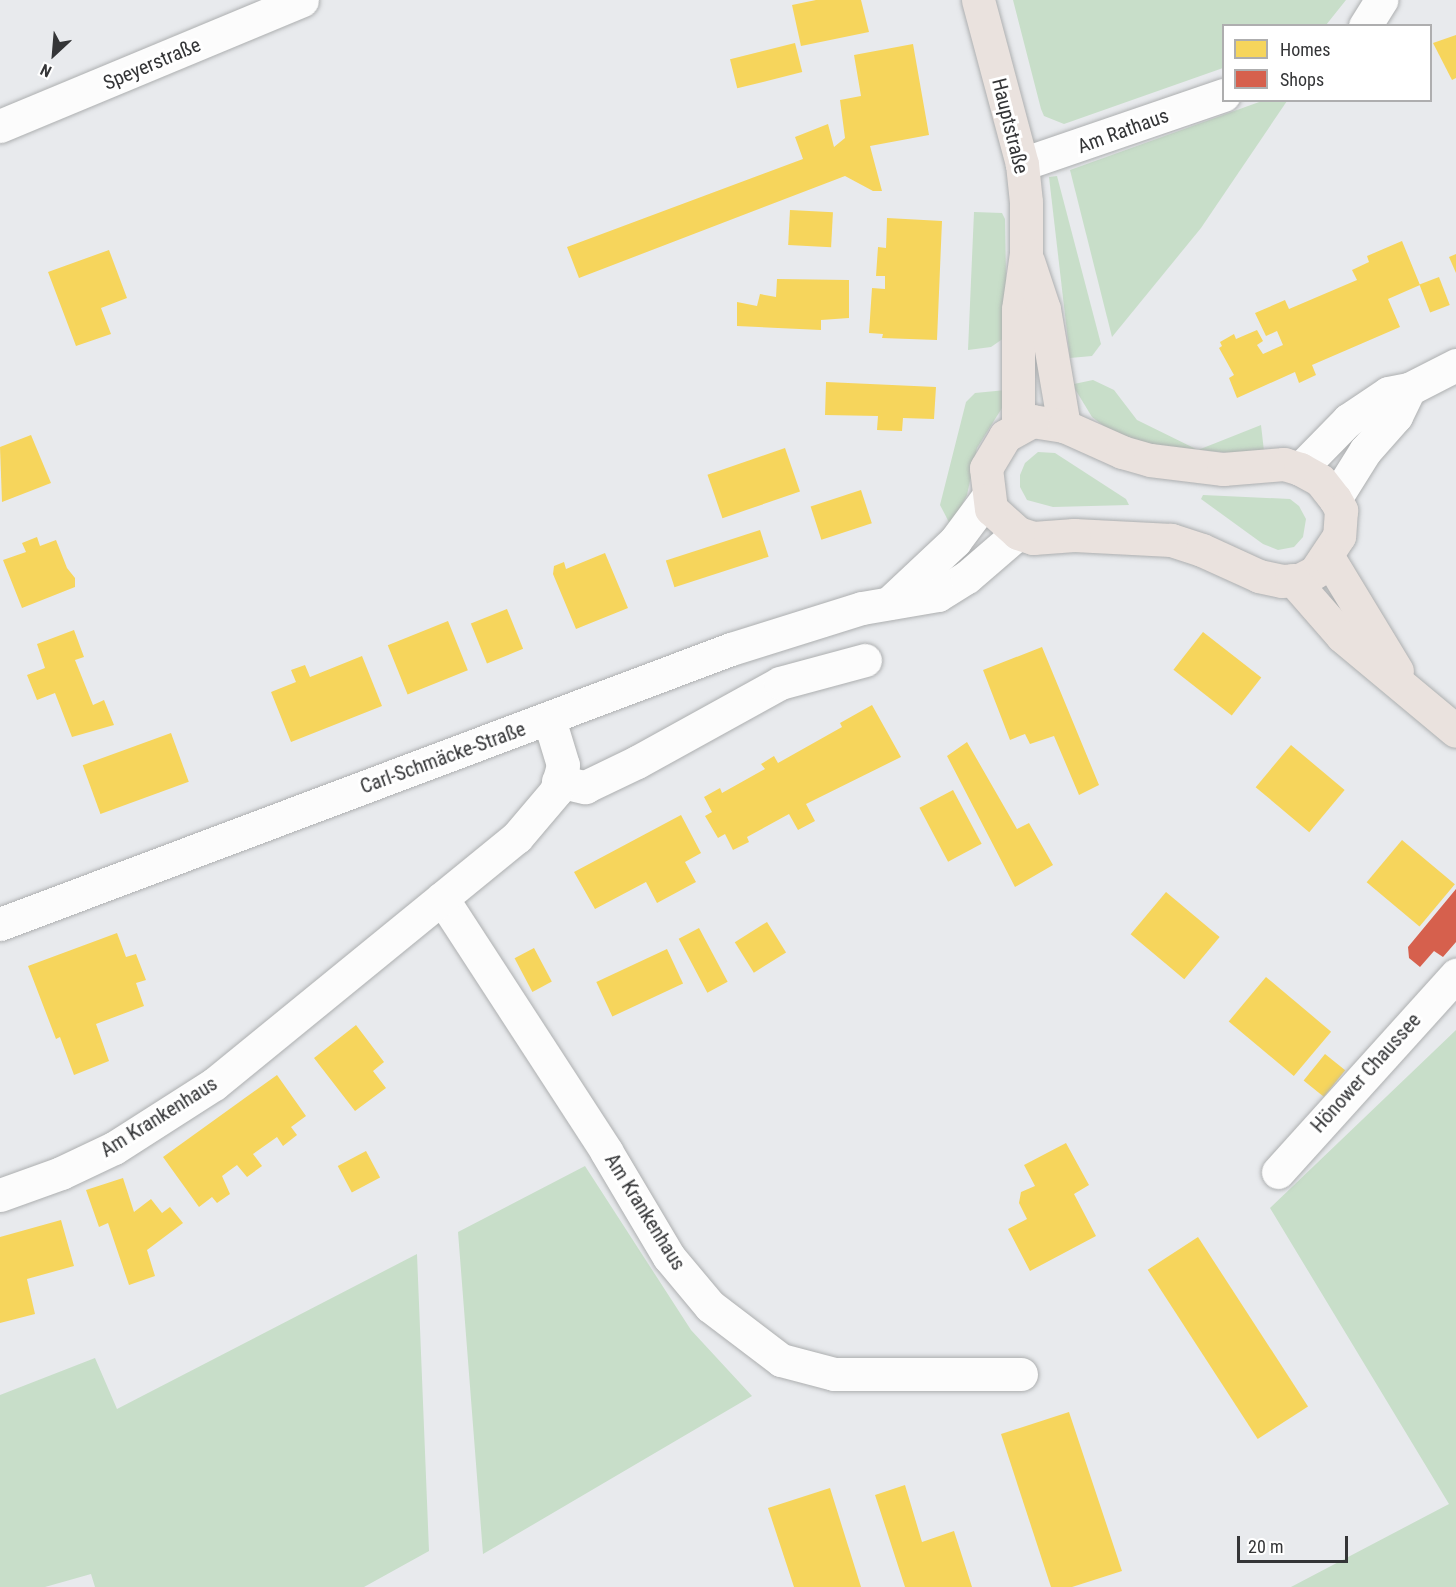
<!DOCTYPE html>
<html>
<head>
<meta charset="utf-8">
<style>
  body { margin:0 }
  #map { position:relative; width:1456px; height:1587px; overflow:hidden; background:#e8eaed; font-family:"Roboto Condensed",sans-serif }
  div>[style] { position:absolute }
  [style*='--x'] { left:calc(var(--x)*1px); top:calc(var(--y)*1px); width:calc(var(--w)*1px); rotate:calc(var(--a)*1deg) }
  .green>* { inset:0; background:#c8dec9 }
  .homes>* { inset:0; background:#f6d55c; transform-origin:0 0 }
  .shops>* { inset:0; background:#d6604d }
  .roads { filter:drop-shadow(0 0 2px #adafb0) drop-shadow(0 0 2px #adafb0) }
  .minor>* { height:33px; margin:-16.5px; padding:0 16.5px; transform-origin:16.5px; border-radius:16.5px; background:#fcfcfc }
  .major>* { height:33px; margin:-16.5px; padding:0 16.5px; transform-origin:16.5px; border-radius:16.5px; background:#eae2de }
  span { translate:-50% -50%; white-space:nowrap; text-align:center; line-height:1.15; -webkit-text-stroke:6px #fff; paint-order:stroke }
  .street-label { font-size:20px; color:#343537 }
  .legend { position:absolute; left:1222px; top:24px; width:210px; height:78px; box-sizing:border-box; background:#fff; border:2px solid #aeaeaf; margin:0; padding:8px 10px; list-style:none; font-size:18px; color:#343537 }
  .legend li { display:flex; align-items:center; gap:12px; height:30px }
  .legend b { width:30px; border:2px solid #aeaeaf }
  .north { position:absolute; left:24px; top:24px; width:60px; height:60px; -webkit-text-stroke:4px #fff; paint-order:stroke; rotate:206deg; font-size:16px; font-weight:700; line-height:24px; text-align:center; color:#343537 }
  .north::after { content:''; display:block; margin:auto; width:21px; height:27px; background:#343537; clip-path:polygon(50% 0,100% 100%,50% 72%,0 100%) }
  .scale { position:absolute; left:1237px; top:1536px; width:111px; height:27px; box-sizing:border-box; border:3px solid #343537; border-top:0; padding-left:8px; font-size:18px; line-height:21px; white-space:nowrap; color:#343537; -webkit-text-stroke:4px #fff; paint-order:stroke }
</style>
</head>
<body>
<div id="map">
  <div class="green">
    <i style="clip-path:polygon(1013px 0,1346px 0,1326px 25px,1224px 26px,1223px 68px,1064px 124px,1044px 116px,1041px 109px)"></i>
    <i style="clip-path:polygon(1262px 101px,1287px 101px,1201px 228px,1112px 337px,1070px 170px)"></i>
    <i style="clip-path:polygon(1057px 176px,1101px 344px,1092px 356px,1070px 358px,1049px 177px)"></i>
    <i style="clip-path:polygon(974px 212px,1002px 213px,1005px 219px,1007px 336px,991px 347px,968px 350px)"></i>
    <i style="clip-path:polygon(1093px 380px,1114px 390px,1137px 420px,1198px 450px,1261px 425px,1264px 451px,1232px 453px,1146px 445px,1109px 430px,1092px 417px,1075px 389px,1074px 384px)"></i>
    <i style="clip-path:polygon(1006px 390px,1002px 408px,977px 448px,967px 495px,951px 526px,940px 505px,966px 402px,975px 393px)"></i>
    <i style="clip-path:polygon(1038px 452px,1055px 453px,1126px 499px,1129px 505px,1053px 507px,1027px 500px,1020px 487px,1020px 475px,1025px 463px)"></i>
    <i style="clip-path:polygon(1203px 495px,1290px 499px,1299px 506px,1306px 519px,1303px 537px,1294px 547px,1278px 550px,1263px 544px,1201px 499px)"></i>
    <i style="clip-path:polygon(1456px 1030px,1456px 1587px,1291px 1587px,1449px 1504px,1270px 1208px)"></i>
    <i style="clip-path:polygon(585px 1166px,691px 1330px,752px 1396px,483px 1554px,458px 1232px)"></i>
    <i style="clip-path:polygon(417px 1254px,429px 1551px,364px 1587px,95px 1587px,91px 1574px,45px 1587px,0 1587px,0 1395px,95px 1358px,117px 1409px)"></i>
  </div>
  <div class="homes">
    <i style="clip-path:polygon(816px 0,861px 0,869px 32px,801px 46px,792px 5px)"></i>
    <i style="clip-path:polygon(1456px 35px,1456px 78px,1452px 80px,1433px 43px)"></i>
    <i style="left:795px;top:43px;width:30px;height:67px;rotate:76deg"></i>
    <i style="clip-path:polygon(913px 44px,929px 135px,870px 146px,882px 191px,873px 191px,845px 176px,579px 278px,567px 247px,803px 159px,795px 137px,828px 124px,834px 147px,845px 138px,840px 100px,861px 96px,854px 55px)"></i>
    <i style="left:790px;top:210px;width:43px;height:35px;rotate:3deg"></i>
    <i style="clip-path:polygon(887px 218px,942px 221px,937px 340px,882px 338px,883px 334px,869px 333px,872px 288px,885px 289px,885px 276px,876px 276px,878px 247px,886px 248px)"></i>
    <i style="clip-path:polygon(1402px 241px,1420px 285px,1388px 299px,1400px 327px,1312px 365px,1316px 375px,1299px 383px,1295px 372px,1237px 398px,1229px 378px,1234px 375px,1219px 348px,1222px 346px,1220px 342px,1234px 334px,1236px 339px,1257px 330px,1263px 341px,1257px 345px,1263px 354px,1283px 345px,1277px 331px,1266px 336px,1255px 313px,1285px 300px,1289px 309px,1357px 280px,1352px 270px,1369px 262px,1367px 256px)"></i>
    <i style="clip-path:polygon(109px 250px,127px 298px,101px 308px,111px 334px,76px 346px,48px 272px)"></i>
    <i style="clip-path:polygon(1456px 254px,1456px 273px,1449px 257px)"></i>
    <i style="left:1439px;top:277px;width:30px;height:21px;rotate:69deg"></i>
    <i style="clip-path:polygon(777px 279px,849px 280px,849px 318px,821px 320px,821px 330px,737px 326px,737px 302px,757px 306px,760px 294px,776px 297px)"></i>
    <i style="clip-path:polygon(826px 382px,936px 387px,934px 419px,903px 418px,902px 431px,877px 430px,878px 416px,825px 415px)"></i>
    <i style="clip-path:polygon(31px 435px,51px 483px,2px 502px,0 447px)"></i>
    <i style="left:785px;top:448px;width:46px;height:82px;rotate:71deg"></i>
    <i style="left:861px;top:490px;width:35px;height:53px;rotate:72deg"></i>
    <i style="left:760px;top:530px;width:28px;height:99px;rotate:72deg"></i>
    <i style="clip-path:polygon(37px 537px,40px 546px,56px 540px,67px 568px,75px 578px,75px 587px,22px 608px,3px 560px,26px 552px,22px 543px)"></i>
    <i style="clip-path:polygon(605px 553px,628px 608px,576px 629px,553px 574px,554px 566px,564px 562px,566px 569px)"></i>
    <i style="left:507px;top:609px;width:43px;height:39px;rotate:68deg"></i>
    <i style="left:448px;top:621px;width:53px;height:65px;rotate:68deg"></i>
    <i style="clip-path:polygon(74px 630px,84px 657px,75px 660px,93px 705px,104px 700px,114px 725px,72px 737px,55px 693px,37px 700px,27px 675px,45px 668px,37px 644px)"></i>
    <i style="left:1203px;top:632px;width:74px;height:48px;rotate:38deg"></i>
    <i style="clip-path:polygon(1042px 647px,1099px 785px,1079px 795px,1054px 736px,1030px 744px,1025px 734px,1010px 740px,983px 670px)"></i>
    <i style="clip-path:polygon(362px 656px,382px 706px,291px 742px,271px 692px,296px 682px,291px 670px,305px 665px,310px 677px)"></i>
    <i style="clip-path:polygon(872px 705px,901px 757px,806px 804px,815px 821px,798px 830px,789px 814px,747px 837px,749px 842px,733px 850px,725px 834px,718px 838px,705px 816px,712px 812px,704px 797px,720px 788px,722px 793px,765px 769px,761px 764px,774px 756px,778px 763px,842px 727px,840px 723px)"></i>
    <i style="left:171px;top:733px;width:52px;height:94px;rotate:70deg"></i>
    <i style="clip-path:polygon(967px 742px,1017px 829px,1029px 823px,1053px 865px,1015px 887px,947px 756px)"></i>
    <i style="left:1291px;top:745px;width:70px;height:55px;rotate:40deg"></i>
    <i style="left:953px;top:790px;width:61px;height:38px;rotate:62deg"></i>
    <i style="clip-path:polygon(681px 815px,701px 853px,685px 862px,696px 882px,657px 903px,646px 882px,595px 909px,574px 872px)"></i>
    <i style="left:1402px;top:840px;width:69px;height:55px;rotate:40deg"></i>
    <i style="left:1166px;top:892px;width:70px;height:55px;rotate:40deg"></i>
    <i style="left:767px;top:922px;width:36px;height:38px;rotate:58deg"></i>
    <i style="left:699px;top:928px;width:61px;height:23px;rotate:62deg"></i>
    <i style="clip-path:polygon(117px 933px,126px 957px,136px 954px,146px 980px,136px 983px,144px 1006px,96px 1024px,109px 1061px,74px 1075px,60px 1037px,56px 1039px,28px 966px)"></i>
    <i style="left:534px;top:948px;width:38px;height:22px;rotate:62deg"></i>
    <i style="left:667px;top:949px;width:38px;height:78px;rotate:65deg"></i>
    <i style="left:1266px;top:977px;width:85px;height:58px;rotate:40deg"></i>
    <i style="clip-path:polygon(356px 1025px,384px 1062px,373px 1071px,386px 1088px,355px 1111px,314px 1058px)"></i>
    <i style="left:1325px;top:1054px;width:26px;height:34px;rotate:39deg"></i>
    <i style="clip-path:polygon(277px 1075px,306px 1116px,291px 1127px,297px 1135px,283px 1146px,277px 1137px,253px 1154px,262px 1166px,247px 1177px,237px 1165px,222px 1176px,230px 1194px,217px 1203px,212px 1197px,199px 1207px,163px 1157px)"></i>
    <i style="clip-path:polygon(1066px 1143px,1089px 1185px,1074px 1194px,1096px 1236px,1030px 1271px,1008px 1229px,1027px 1219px,1019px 1203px,1021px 1192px,1035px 1186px,1024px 1165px)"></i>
    <i style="left:366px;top:1151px;width:30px;height:32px;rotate:62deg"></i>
    <i style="clip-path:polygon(123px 1178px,134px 1212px,151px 1199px,162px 1213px,170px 1207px,183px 1223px,147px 1250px,155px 1276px,129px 1285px,108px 1223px,99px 1227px,86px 1190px)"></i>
    <i style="clip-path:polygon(61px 1220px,74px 1266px,27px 1279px,35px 1314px,0 1323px,0 1237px)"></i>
    <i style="left:1198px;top:1237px;width:202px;height:60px;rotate:57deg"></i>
    <i style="clip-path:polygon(1069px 1412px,1122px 1571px,1072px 1587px,1051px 1587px,1001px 1434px)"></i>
    <i style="clip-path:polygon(905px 1485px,922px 1542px,954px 1531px,972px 1587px,905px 1587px,875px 1495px)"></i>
    <i style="clip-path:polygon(830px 1488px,861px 1587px,794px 1587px,768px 1508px)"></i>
  </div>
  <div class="shops">
    <i style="clip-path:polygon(1456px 889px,1456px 942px,1443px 957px,1434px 951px,1420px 967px,1409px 958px,1408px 947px)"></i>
  </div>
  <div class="roads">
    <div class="minor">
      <i style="--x:1365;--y:26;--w:31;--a:-58"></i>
      <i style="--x:0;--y:126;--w:327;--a:-22.6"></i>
      <i style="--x:1022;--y:164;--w:213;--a:-18.9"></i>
      <i style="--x:1300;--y:469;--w:69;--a:-45.6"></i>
      <i style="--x:1348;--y:420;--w:48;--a:-34"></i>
      <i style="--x:1388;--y:393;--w:21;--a:-11"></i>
      <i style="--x:1409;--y:389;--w:53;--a:-27.1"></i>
      <i style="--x:1335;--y:499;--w:57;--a:-58"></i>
      <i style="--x:1365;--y:451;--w:47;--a:-48.5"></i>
      <i style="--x:1396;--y:416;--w:30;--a:-64"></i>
      <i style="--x:889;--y:603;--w:91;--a:-43.2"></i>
      <i style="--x:955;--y:541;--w:54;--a:-53.3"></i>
      <i style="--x:558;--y:781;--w:28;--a:13"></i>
      <i style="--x:585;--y:787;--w:58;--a:-25.7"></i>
      <i style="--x:637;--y:762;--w:163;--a:-28.9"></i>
      <i style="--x:780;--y:683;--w:88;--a:-15.1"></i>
      <i style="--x:442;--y:898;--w:302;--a:57"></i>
      <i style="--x:606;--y:1151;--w:123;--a:59.3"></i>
      <i style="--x:669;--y:1257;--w:64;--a:50.1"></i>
      <i style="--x:710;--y:1306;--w:89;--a:37.3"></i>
      <i style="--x:781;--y:1360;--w:55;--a:14.8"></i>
      <i style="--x:834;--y:1374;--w:187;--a:0"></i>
      <i style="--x:0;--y:924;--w:781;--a:-20.62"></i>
      <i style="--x:731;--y:649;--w:137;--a:-17.4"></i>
      <i style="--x:862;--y:608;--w:77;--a:-9.7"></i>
      <i style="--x:938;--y:595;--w:34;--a:-32"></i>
      <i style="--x:967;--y:577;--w:67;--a:-40.8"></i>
      <i style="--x:1278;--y:1172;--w:266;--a:-47.9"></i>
      <i style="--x:0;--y:1195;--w:65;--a:-19.8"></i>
      <i style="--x:61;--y:1173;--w:59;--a:-25.3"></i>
      <i style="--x:114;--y:1148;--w:119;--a:-32.6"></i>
      <i style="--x:214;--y:1084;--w:391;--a:-39.2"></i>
      <i style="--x:517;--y:837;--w:60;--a:-49.7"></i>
      <i style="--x:556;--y:791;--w:27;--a:-75"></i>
      <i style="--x:563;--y:765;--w:48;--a:-106.9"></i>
    </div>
    <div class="major">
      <i style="--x:978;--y:0;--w:170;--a:75"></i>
      <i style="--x:1022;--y:164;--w:38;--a:84"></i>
      <i style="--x:1026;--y:202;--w:51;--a:90"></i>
      <i style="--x:1026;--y:253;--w:57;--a:98.1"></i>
      <i style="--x:1018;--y:309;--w:117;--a:90"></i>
      <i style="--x:1028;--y:261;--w:51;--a:71.6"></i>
      <i style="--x:1044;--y:309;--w:119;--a:80.3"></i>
      <i style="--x:1032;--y:421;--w:32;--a:9"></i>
      <i style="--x:1064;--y:426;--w:64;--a:24.1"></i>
      <i style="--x:1122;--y:452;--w:29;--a:16"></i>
      <i style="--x:1150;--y:460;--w:74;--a:7"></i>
      <i style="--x:1223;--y:469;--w:61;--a:-4.7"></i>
      <i style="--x:1284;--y:464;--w:17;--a:17"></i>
      <i style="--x:1300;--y:469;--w:23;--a:29"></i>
      <i style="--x:1320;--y:480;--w:24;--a:52"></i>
      <i style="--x:1335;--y:499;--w:13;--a:61"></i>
      <i style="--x:1341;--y:510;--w:26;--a:94"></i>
      <i style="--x:1339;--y:536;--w:43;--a:123.7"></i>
      <i style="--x:1315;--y:572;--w:18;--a:153"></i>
      <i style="--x:1299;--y:580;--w:17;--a:177"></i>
      <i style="--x:1282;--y:581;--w:24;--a:-168"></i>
      <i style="--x:1259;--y:576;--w:63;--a:-155.5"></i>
      <i style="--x:1202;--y:550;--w:33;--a:-162"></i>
      <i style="--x:1171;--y:540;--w:97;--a:-177"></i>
      <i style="--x:1074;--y:535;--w:41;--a:175.8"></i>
      <i style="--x:1033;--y:538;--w:16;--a:-162"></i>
      <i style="--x:1018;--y:533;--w:36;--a:-138"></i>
      <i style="--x:991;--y:509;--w:41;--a:-97"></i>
      <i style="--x:986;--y:468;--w:37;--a:-59"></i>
      <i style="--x:1005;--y:436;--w:31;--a:-29"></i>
      <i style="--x:1328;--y:557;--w:133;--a:58.8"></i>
      <i style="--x:1293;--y:580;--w:74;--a:48.8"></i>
      <i style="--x:1342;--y:636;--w:148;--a:39.8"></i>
    </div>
  </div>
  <div class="street-label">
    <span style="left:152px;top:64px;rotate:-23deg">Speyerstraße</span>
    <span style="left:1010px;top:126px;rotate:76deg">Hauptstraße</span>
    <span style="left:1123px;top:131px;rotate:-20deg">Am Rathaus</span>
    <span style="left:443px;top:758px;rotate:-20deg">Carl-Schmäcke-Straße</span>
    <span style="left:1366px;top:1073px;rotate:-48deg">Hönower Chaussee</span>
    <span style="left:159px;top:1117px;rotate:-32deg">Am Krankenhaus</span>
    <span style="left:645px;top:1212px;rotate:58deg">Am Krankenhaus</span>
  </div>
  <ul class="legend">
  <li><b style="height:16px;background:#f6d55c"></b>Homes</li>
  <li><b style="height:16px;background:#d6604d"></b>Shops</li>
  </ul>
  <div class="north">N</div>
  <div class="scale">20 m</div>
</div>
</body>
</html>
